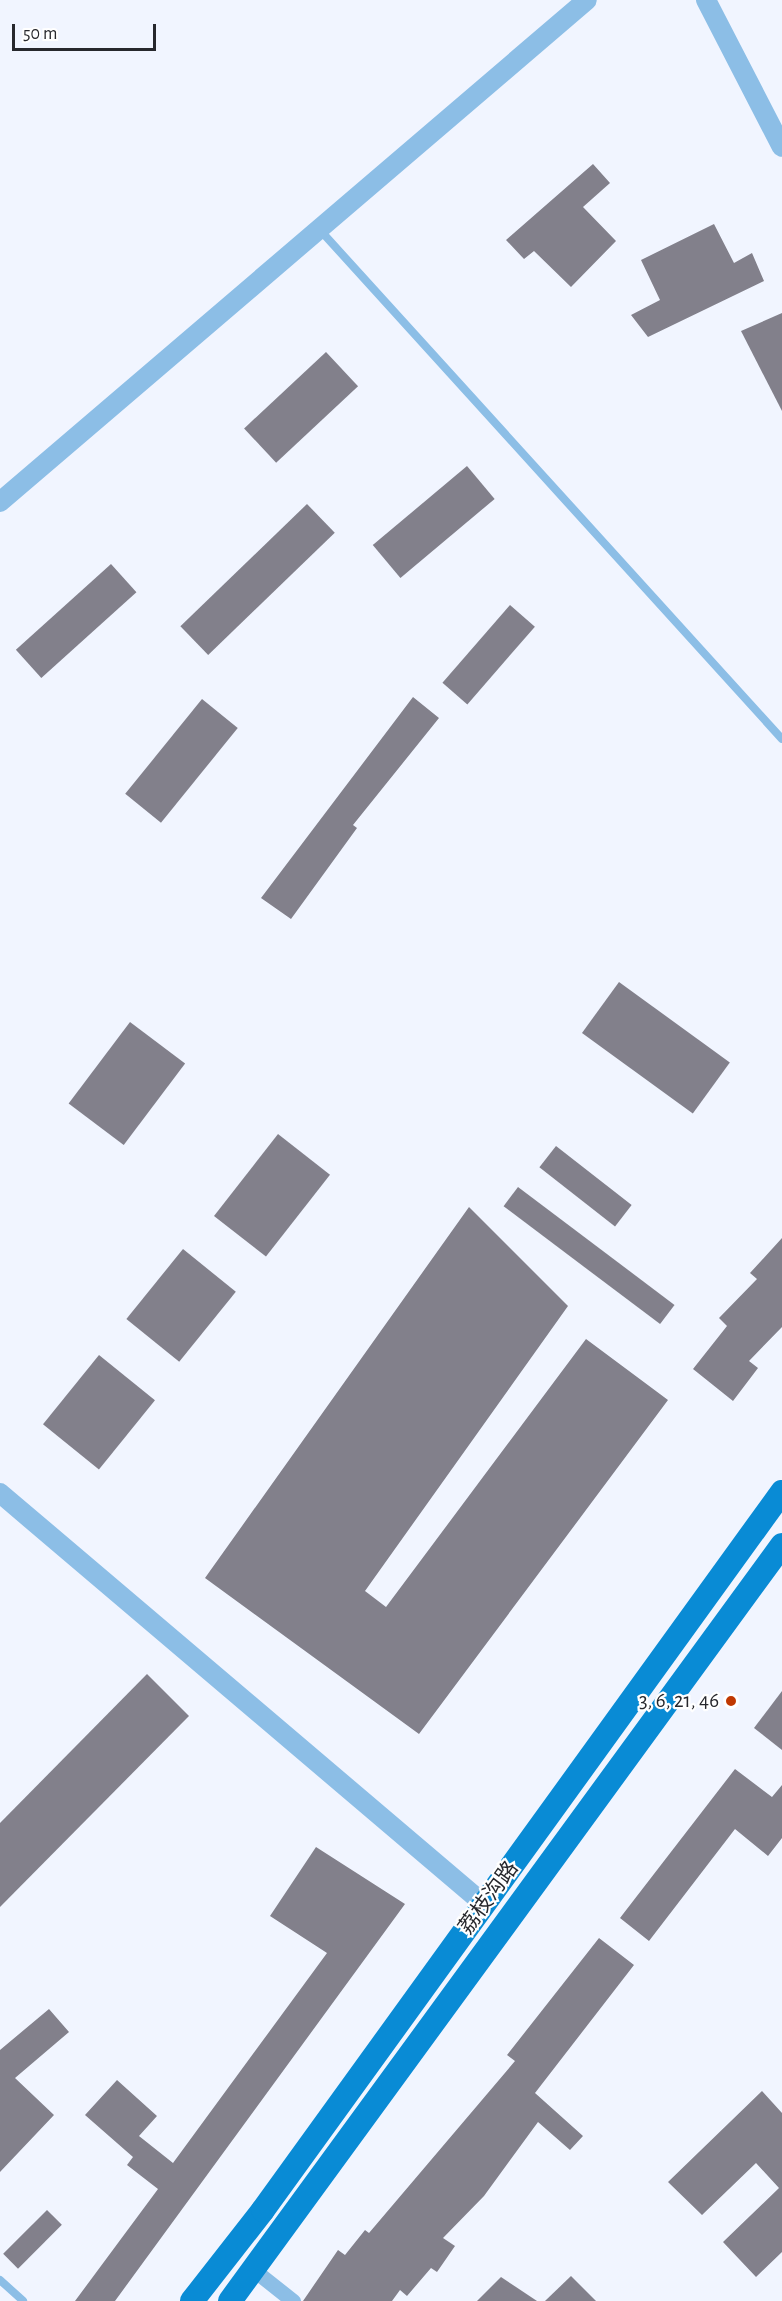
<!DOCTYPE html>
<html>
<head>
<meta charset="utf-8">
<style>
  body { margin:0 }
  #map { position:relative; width:782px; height:2301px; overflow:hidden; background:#f1f5ff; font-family:"Alegreya Sans","Noto Sans SC",sans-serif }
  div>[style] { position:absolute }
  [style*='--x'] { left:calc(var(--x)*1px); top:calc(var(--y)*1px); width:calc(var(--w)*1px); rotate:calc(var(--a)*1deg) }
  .building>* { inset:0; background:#82808b; transform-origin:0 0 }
  .service>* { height:8px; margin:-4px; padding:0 4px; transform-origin:4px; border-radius:4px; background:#8cbee6 }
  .minor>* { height:15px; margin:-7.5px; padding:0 7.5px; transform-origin:7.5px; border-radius:7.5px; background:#8cbee6 }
  .tertiary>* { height:20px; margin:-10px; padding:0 10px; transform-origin:10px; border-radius:10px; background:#8cbee6 }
  .primary>* { height:24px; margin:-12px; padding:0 12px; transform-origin:12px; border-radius:12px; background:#098bd5 }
  .dots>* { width:16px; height:16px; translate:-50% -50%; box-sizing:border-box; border:3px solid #fff; border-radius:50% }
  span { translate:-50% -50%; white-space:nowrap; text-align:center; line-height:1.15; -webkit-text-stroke:4.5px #fff; paint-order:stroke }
  .poi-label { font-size:21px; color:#27282d }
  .right { translate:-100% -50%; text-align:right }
  .street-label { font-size:21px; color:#27282d }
  .scale { position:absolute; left:12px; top:24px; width:144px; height:27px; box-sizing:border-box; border:3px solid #27282d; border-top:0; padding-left:8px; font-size:18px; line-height:21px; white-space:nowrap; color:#27282d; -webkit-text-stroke:4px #fff; paint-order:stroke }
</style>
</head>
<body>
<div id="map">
  <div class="building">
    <i style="clip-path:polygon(593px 164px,610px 183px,583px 207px,616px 241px,571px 287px,534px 251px,524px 259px,506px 240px)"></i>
    <i style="clip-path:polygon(714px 224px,734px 263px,752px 253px,764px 281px,648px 337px,631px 315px,660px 300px,641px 260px)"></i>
    <i style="clip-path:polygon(782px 313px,782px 411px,741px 331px)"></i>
    <i style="left:326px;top:352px;width:47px;height:112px;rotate:47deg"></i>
    <i style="left:467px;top:466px;width:43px;height:123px;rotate:50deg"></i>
    <i style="left:307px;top:504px;width:40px;height:176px;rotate:46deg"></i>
    <i style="left:111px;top:564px;width:38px;height:128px;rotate:48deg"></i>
    <i style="left:510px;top:605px;width:33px;height:103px;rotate:41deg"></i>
    <i style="clip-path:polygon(413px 697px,439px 718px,353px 825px,357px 828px,291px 919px,261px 898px)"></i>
    <i style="left:202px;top:699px;width:46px;height:122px;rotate:39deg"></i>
    <i style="left:619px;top:982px;width:137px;height:63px;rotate:36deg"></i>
    <i style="left:130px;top:1022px;width:69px;height:102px;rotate:37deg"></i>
    <i style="left:278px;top:1134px;width:66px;height:104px;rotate:38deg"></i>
    <i style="left:556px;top:1146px;width:96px;height:27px;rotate:38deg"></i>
    <i style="left:518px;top:1187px;width:196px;height:24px;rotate:37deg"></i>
    <i style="clip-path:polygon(469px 1207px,568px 1306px,365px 1591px,386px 1607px,586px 1339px,668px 1400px,419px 1734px,205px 1578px)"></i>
    <i style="clip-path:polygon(782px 1238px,782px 1327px,749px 1361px,758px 1368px,733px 1401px,693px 1369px,727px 1326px,719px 1318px,757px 1279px,750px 1273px)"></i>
    <i style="left:183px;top:1249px;width:68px;height:90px;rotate:39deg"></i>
    <i style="left:99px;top:1355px;width:72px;height:89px;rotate:39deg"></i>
    <i style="clip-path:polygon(147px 1674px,189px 1716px,0 1907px,0 1823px)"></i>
    <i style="clip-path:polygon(782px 1691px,782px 1750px,754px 1728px)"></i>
    <i style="clip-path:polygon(735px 1769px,772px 1797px,782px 1785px,782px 1838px,768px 1856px,735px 1829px,649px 1941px,620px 1918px)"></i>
    <i style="clip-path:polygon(316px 1847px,405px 1904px,115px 2301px,75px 2301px,158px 2189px,127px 2165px,133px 2157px,85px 2115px,117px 2080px,157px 2116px,139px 2136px,173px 2163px,327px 1953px,270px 1916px)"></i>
    <i style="clip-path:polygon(599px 1938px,634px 1965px,535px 2093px,583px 2136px,570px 2150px,538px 2122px,484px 2196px,443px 2238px,455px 2246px,437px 2272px,431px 2268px,407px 2296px,400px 2290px,392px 2301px,303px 2301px,338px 2250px,345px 2255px,365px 2230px,369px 2233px,515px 2061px,507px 2055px)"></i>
    <i style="clip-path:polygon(49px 2009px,69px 2032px,15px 2078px,54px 2115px,0 2172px,0 2050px)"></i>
    <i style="clip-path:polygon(762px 2091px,782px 2113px,782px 2252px,756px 2277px,723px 2242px,779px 2188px,756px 2163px,702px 2215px,668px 2182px)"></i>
    <i style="left:47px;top:2210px;width:21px;height:62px;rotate:45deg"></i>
    <i style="clip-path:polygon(571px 2276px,596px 2301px,545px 2301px)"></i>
    <i style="clip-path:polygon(501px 2277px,537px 2301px,477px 2301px)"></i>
  </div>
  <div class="service">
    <i style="--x:320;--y:230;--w:687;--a:47.77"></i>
    <i style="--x:0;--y:2280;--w:31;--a:42"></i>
  </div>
  <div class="minor">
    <i style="--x:254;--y:2270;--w:50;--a:38.5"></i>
  </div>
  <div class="tertiary">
    <i style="--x:706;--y:0;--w:165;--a:62.7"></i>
    <i style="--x:0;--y:502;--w:772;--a:-40.54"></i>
    <i style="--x:0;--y:1493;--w:635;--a:40.34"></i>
  </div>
  <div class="primary">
    <i style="--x:192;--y:2301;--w:115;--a:-52"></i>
    <i style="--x:263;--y:2210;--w:886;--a:-54.14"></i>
    <i style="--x:230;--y:2301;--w:936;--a:-53.86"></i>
  </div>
  <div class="dots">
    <i style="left:731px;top:1701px;background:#c03801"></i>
  </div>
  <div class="poi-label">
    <span class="right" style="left:719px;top:1701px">3, 6, 21, 46</span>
  </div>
  <div class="street-label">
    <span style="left:489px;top:1898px;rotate:-54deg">荔枝沟路</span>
  </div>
  <div class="scale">50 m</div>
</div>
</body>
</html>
